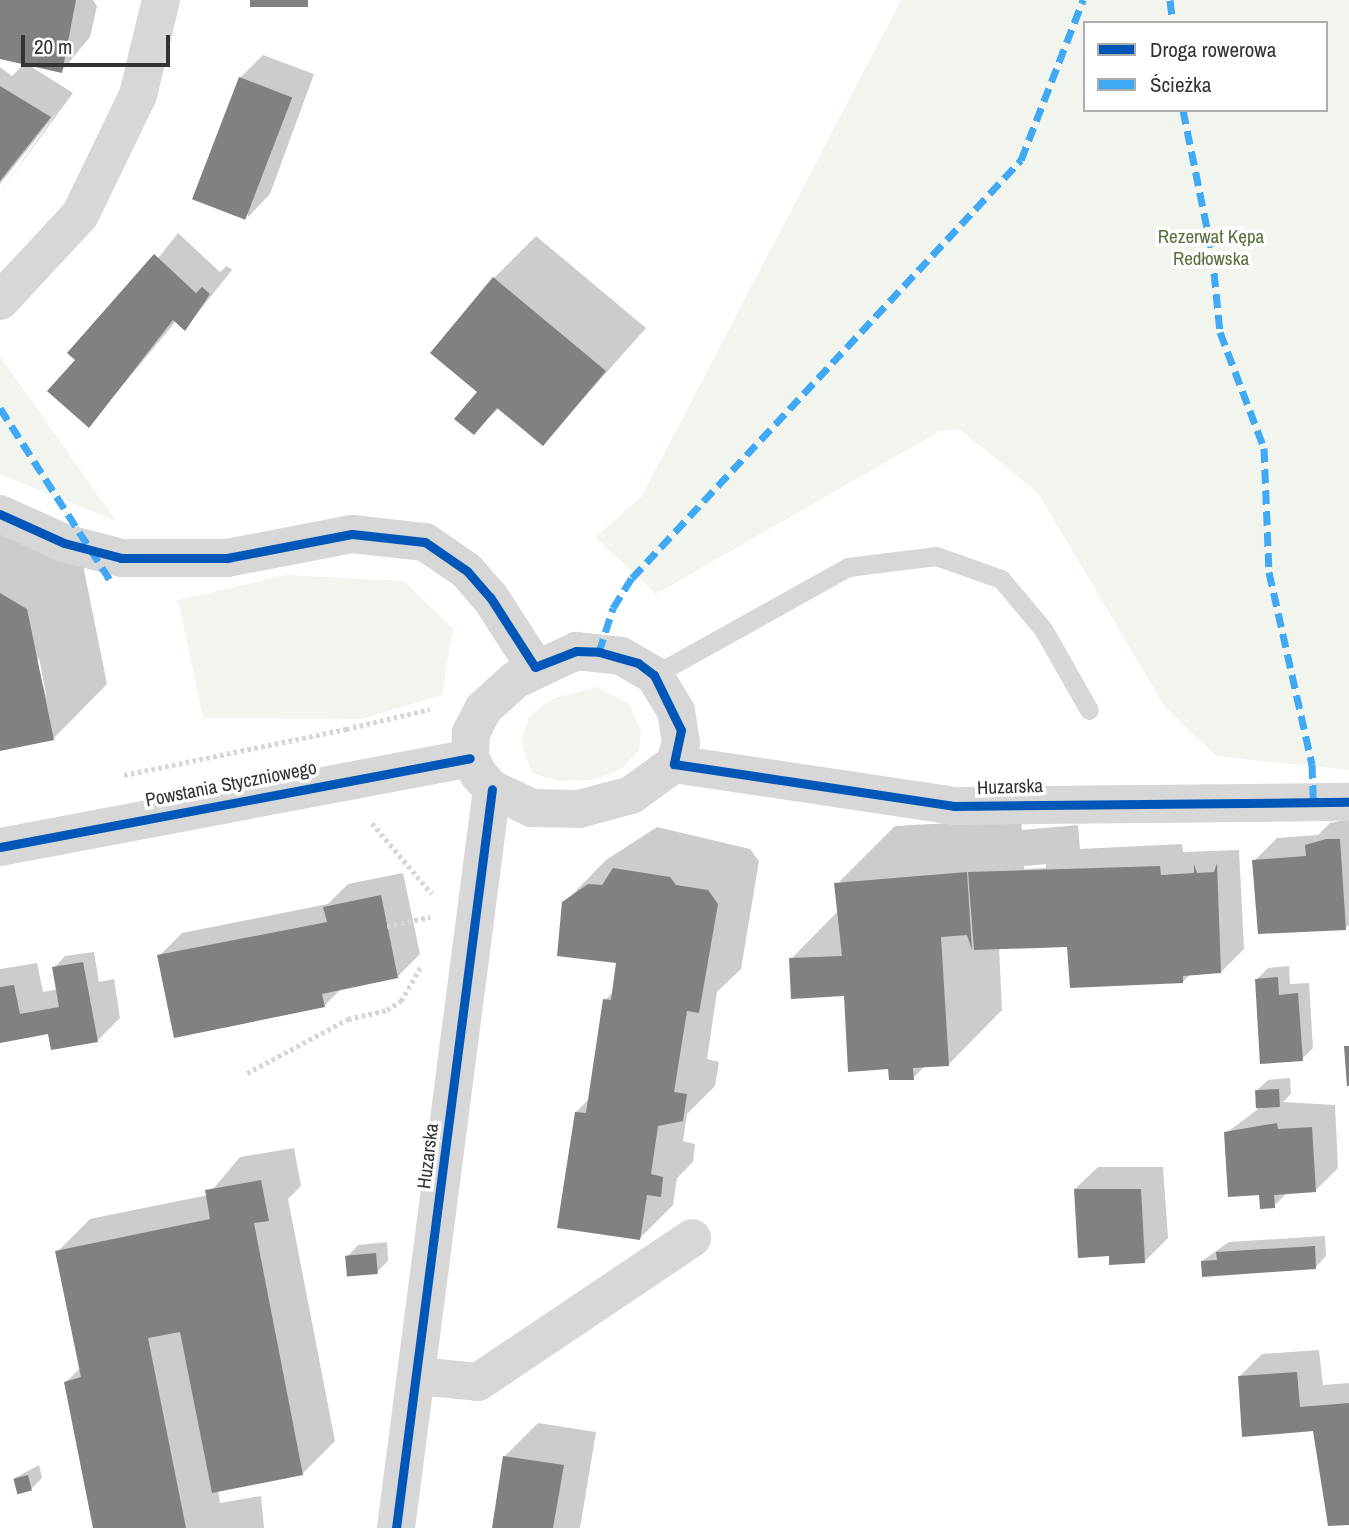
<!DOCTYPE html>
<html>
<head>
<meta charset="utf-8">
<style>
  body { margin:0 }
  #map { position:relative; width:1349px; height:1528px; overflow:hidden; background:#fff; font-family:"Archivo Narrow",sans-serif }
  div>[style] { position:absolute }
  [style*='--x'] { left:calc(var(--x)*1px); top:calc(var(--y)*1px); width:calc(var(--w)*1px); rotate:calc(var(--a)*1deg) }
  .green>* { inset:0; background:#f1f5ed }
  .shadow>* { inset:0; background:#0003 }
  .building>* { inset:0; background:#818181; transform-origin:0 0 }
  .path>* { height:4.5px; margin-top:-2.25px; transform-origin:0; background:repeating-linear-gradient(90deg,#d6d6d6 0 3.5px,transparent 0 7px) }
  .service>* { height:19px; margin:-9.5px; padding:0 9.5px; transform-origin:9.5px; border-radius:9.5px; background:#d7d7d7 }
  .minor>* { height:38px; margin:-19px; padding:0 19px; transform-origin:19px; border-radius:19px; background:#d7d7d7 }
  .quiet>* { height:7px; margin-top:-3.5px; transform-origin:0; background:repeating-linear-gradient(90deg,#3fa9f5 0 14px,transparent 0 21px) }
  .cycleway>* { height:9px; margin:-4.5px; padding:0 4.5px; transform-origin:4.5px; border-radius:4.5px; background:#0057b8 }
  span { translate:-50% -50%; white-space:nowrap; text-align:center; line-height:1.15; -webkit-text-stroke:7px #fff; paint-order:stroke }
  .park-label { font-size:19px; color:#56703f }
  .street-label { font-size:19px; color:#333 }
  .legend { position:absolute; left:1083px; top:21px; width:245px; height:91px; box-sizing:border-box; background:#fff; border:2px solid #adadad; margin:0; padding:9px 12px; list-style:none; font-size:21px; color:#333 }
  .legend li { display:flex; align-items:center; gap:14px; height:35px }
  .legend b { width:35px; border:2px solid #adadad }
  .scale { position:absolute; left:21px; top:35px; width:149px; height:32px; box-sizing:border-box; border:4px solid #333; border-top:0; padding-left:9px; font-size:21px; line-height:24px; white-space:nowrap; color:#333; -webkit-text-stroke:5px #fff; paint-order:stroke }
</style>
</head>
<body>
<div id="map">
  <div class="green">
    <i style="clip-path:polygon(evenodd,901px 0,1349px 0,1349px 770px,1216px 756px,1165px 707px,1038px 493px,959px 429px,940px 431px,656px 594px,595px 537px,642px 496px,901px 0,1085px 23px,1326px 23px,1326px 110px,1085px 110px,1085px 23px)"></i>
    <i style="clip-path:polygon(0 356px,116px 521px,0 474px)"></i>
    <i style="clip-path:polygon(286px 575px,404px 581px,453px 629px,442px 695px,362px 719px,203px 718px,178px 600px)"></i>
    <i style="clip-path:polygon(597px 687px,629px 704px,641px 731px,639px 750px,622px 769px,593px 780px,558px 781px,532px 773px,521px 742px,529px 717px,552px 699px)"></i>
  </div>
  <div class="shadow">
    <i style="clip-path:polygon(0 0,93px 0,97px 6px,90px 37px,62px 71px,27px 64px,73px 93px,0 192px,58px 111px,0 184px,0 67px,12px 76px,25px 63px,0 58px)"></i>
    <i style="clip-path:polygon(263px 55px,314px 74px,270px 194px,248px 217px,240px 78px)"></i>
    <i style="clip-path:polygon(178px 233px,220px 272px,227px 266px,232px 270px,185px 329px,176px 321px,89px 426px,78px 360px)"></i>
    <i style="clip-path:polygon(536px 236px,646px 328px,543px 444px,499px 408px,474px 432px,494px 278px)"></i>
    <i style="clip-path:polygon(evenodd,0 507px,81px 555px,107px 684px,53px 739px,0 749px,0 507px,39px 658px,47px 699px,36px 661px,39px 658px)"></i>
    <i style="clip-path:polygon(evenodd,1021px 819px,1022px 830px,1078px 825px,1080px 849px,1182px 844px,1183px 852px,1239px 850px,1244px 949px,1221px 972px,1191px 973px,1183px 982px,1069px 946px,999px 946px,1002px 1010px,948px 1065px,925px 1066px,913px 1078px,890px 1067px,845px 995px,791px 959px,841px 908px,840px 881px,895px 826px,1021px 819px,1046px 864px,1046px 868px,1024px 869px,1024px 866px,1046px 864px)"></i>
    <i style="clip-path:polygon(1349px 819px,1349px 925px,1345px 928px,1254px 861px,1277px 838px,1318px 835px,1330px 823px)"></i>
    <i style="clip-path:polygon(657px 827px,750px 849px,759px 861px,741px 969px,717px 992px,707px 1059px,719px 1062px,715px 1086px,687px 1114px,683px 1141px,695px 1144px,693px 1162px,677px 1178px,673px 1205px,640px 1238px,576px 1112px,590px 1098px,605px 1000px,614px 991px,618px 962px,564px 903px,606px 860px)"></i>
    <i style="clip-path:polygon(403px 873px,420px 954px,397px 977px,342px 988px,324px 1006px,159px 956px,182px 933px,328px 904px,348px 884px)"></i>
    <i style="clip-path:polygon(94px 952px,99px 982px,114px 979px,120px 1018px,97px 1041px,49px 1032px,0 1042px,0 969px,37px 963px,43px 992px,58px 989px,54px 968px,65px 956px)"></i>
    <i style="clip-path:polygon(1289px 966px,1290px 984px,1309px 983px,1313px 1048px,1302px 1059px,1257px 979px,1268px 968px)"></i>
    <i style="clip-path:polygon(1290px 1078px,1291px 1094px,1283px 1102px,1335px 1105px,1338px 1168px,1315px 1191px,1288px 1192px,1274px 1206px,1226px 1133px,1258px 1109px,1256px 1091px,1268px 1080px)"></i>
    <i style="clip-path:polygon(294px 1148px,301px 1186px,288px 1199px,335px 1441px,302px 1474px,218px 1490px,220px 1503px,261px 1496px,264px 1528px,95px 1528px,66px 1382px,81px 1367px,57px 1252px,90px 1219px,208px 1195px,240px 1157px)"></i>
    <i style="clip-path:polygon(1098px 1167px,1163px 1167px,1168px 1238px,1145px 1261px,1110px 1254px,1075px 1189px)"></i>
    <i style="clip-path:polygon(1325px 1236px,1326px 1256px,1315px 1268px,1202px 1261px,1229px 1242px)"></i>
    <i style="clip-path:polygon(387px 1242px,388px 1261px,377px 1272px,347px 1257px,358px 1245px)"></i>
    <i style="clip-path:polygon(1319px 1350px,1323px 1385px,1349px 1383px,1349px 1523px,1315px 1429px,1239px 1377px,1262px 1354px)"></i>
    <i style="clip-path:polygon(538px 1423px,596px 1432px,580px 1528px,497px 1528px,505px 1456px)"></i>
    <i style="clip-path:polygon(39px 1465px,42px 1478px,31px 1489px,15px 1478px)"></i>
  </div>
  <div class="building">
    <i style="clip-path:polygon(0 0,76px 0,62px 73px,0 59px)"></i>
    <i style="left:250px;top:0;width:58px;height:7px"></i>
    <i style="left:239px;top:77px;width:57px;height:131px;rotate:21deg"></i>
    <i style="clip-path:polygon(0 86px,51px 117px,0 181px)"></i>
    <i style="clip-path:polygon(154px 254px,196px 293px,202px 287px,210px 294px,185px 331px,173px 320px,89px 428px,47px 391px,75px 360px,67px 353px)"></i>
    <i style="clip-path:polygon(493px 277px,606px 371px,543px 446px,497px 408px,474px 435px,454px 419px,477px 392px,430px 353px)"></i>
    <i style="clip-path:polygon(0 593px,27px 609px,54px 740px,0 751px)"></i>
    <i style="clip-path:polygon(1326px 839px,1340px 839px,1346px 930px,1258px 934px,1252px 860px,1306px 856px,1305px 845px)"></i>
    <i style="clip-path:polygon(1217px 863px,1221px 973px,1183px 976px,1183px 983px,1070px 988px,1067px 947px,974px 950px,968px 872px,1160px 866px,1161px 875px,1194px 873px,1194px 864px,1197px 873px,1214px 872px)"></i>
    <i style="clip-path:polygon(613px 868px,670px 877px,676px 885px,708px 890px,718px 904px,699px 1013px,687px 1011px,674px 1092px,687px 1094px,683px 1121px,658px 1126px,651px 1174px,663px 1177px,661px 1197px,647px 1195px,640px 1240px,557px 1228px,575px 1112px,586px 1113px,603px 999px,611px 1000px,616px 963px,557px 956px,562px 902px,588px 884px,602px 885px)"></i>
    <i style="clip-path:polygon(967px 872px,972px 950px,967px 935px,941px 937px,949px 1066px,913px 1068px,914px 1080px,889px 1080px,888px 1069px,848px 1072px,844px 996px,791px 999px,789px 958px,842px 956px,834px 883px)"></i>
    <i style="clip-path:polygon(381px 895px,398px 978px,322px 994px,325px 1007px,174px 1038px,157px 955px,327px 922px,323px 907px)"></i>
    <i style="clip-path:polygon(83px 962px,98px 1042px,51px 1050px,48px 1034px,0 1043px,0 987px,14px 985px,20px 1014px,59px 1007px,52px 967px)"></i>
    <i style="clip-path:polygon(1278px 977px,1279px 995px,1298px 993px,1303px 1061px,1260px 1064px,1255px 979px)"></i>
    <i style="clip-path:polygon(1344px 1046px,1349px 1046px,1349px 1086px,1347px 1086px)"></i>
    <i style="left:1279px;top:1089px;width:18px;height:24px;rotate:87deg"></i>
    <i style="clip-path:polygon(1277px 1123px,1278px 1129px,1312px 1127px,1316px 1192px,1274px 1195px,1275px 1208px,1260px 1209px,1259px 1195px,1228px 1197px,1224px 1132px)"></i>
    <i style="clip-path:polygon(261px 1180px,269px 1221px,254px 1223px,303px 1475px,212px 1493px,180px 1332px,148px 1338px,186px 1528px,93px 1528px,64px 1382px,81px 1377px,55px 1251px,210px 1219px,205px 1190px)"></i>
    <i style="clip-path:polygon(1074px 1189px,1141px 1189px,1145px 1263px,1109px 1265px,1109px 1256px,1078px 1258px)"></i>
    <i style="clip-path:polygon(1315px 1246px,1316px 1269px,1202px 1277px,1201px 1261px,1217px 1260px,1216px 1252px)"></i>
    <i style="left:376px;top:1253px;width:21px;height:31px;rotate:85deg"></i>
    <i style="clip-path:polygon(1297px 1372px,1300px 1407px,1349px 1403px,1349px 1525px,1328px 1526px,1313px 1431px,1242px 1437px,1238px 1376px)"></i>
    <i style="clip-path:polygon(503px 1456px,564px 1465px,553px 1528px,492px 1528px)"></i>
    <i style="left:28px;top:1475px;width:16px;height:15px;rotate:76deg"></i>
  </div>
  <div class="path">
    <i style="--x:346;--y:729;--w:86;--a:-13.4"></i>
    <i style="--x:124;--y:775;--w:228;--a:-11.7"></i>
    <i style="--x:372;--y:823;--w:93;--a:49.8"></i>
    <i style="--x:387;--y:926;--w:44;--a:-11.8"></i>
    <i style="--x:247;--y:1073;--w:115;--a:-28.1"></i>
    <i style="--x:348;--y:1019;--w:40;--a:-13"></i>
    <i style="--x:387;--y:1010;--w:17;--a:-33"></i>
    <i style="--x:401;--y:1001;--w:40;--a:-60.3"></i>
  </div>
  <div class="service">
    <i style="--x:654;--y:675;--w:222;--a:-29.1"></i>
    <i style="--x:848;--y:567;--w:89;--a:-7.1"></i>
    <i style="--x:936;--y:556;--w:69;--a:19.5"></i>
    <i style="--x:1001;--y:579;--w:65;--a:50"></i>
    <i style="--x:1043;--y:629;--w:93;--a:60.4"></i>
  </div>
  <div class="minor">
    <i style="--x:0;--y:301;--w:117;--a:-47.1"></i>
    <i style="--x:80;--y:215;--w:133;--a:-64.2"></i>
    <i style="--x:138;--y:95;--w:98;--a:-76.4"></i>
    <i style="--x:0;--y:514;--w:70;--a:24.4"></i>
    <i style="--x:64;--y:543;--w:59;--a:14.7"></i>
    <i style="--x:121;--y:558;--w:106;--a:0"></i>
    <i style="--x:227;--y:558;--w:127;--a:-10.9"></i>
    <i style="--x:352;--y:534;--w:73;--a:6.3"></i>
    <i style="--x:425;--y:542;--w:51;--a:34.6"></i>
    <i style="--x:467;--y:571;--w:35;--a:49"></i>
    <i style="--x:490;--y:597;--w:83;--a:57.3"></i>
    <i style="--x:576;--y:651;--w:45;--a:6.3"></i>
    <i style="--x:621;--y:656;--w:38;--a:30"></i>
    <i style="--x:654;--y:675;--w:42;--a:58.6"></i>
    <i style="--x:676;--y:711;--w:32;--a:81"></i>
    <i style="--x:681;--y:743;--w:22;--a:108"></i>
    <i style="--x:674;--y:764;--w:53;--a:144.2"></i>
    <i style="--x:631;--y:795;--w:54;--a:164.9"></i>
    <i style="--x:579;--y:809;--w:47;--a:-178.8"></i>
    <i style="--x:532;--y:808;--w:44;--a:-154.6"></i>
    <i style="--x:492;--y:789;--w:19;--a:-133"></i>
    <i style="--x:479;--y:775;--w:19;--a:-118"></i>
    <i style="--x:470;--y:758;--w:25;--a:-88"></i>
    <i style="--x:471;--y:733;--w:27;--a:-63"></i>
    <i style="--x:483;--y:709;--w:43;--a:-42.2"></i>
    <i style="--x:515;--y:680;--w:68;--a:-25.4"></i>
    <i style="--x:674;--y:764;--w:283;--a:8.5"></i>
    <i style="--x:954;--y:806;--w:395;--a:-0.6"></i>
    <i style="--x:0;--y:847;--w:478;--a:-10.7"></i>
    <i style="--x:418;--y:1376;--w:60;--a:5.7"></i>
    <i style="--x:478;--y:1382;--w:258;--a:-33.9"></i>
    <i style="--x:396;--y:1528;--w:745;--a:-82.6"></i>
  </div>
  <div class="quiet">
    <i style="--x:1170;--y:0;--w:23;--a:83"></i>
    <i style="--x:1183;--y:110;--w:145;--a:78.5"></i>
    <i style="--x:1212;--y:252;--w:80;--a:84.3"></i>
    <i style="--x:1220;--y:332;--w:124;--a:69.2"></i>
    <i style="--x:1264;--y:448;--w:124;--a:87.7"></i>
    <i style="--x:1269;--y:572;--w:197;--a:77.4"></i>
    <i style="--x:1312;--y:764;--w:35;--a:88"></i>
    <i style="--x:0;--y:408;--w:208;--a:57.4"></i>
    <i style="--x:599;--y:652;--w:46;--a:-72.3"></i>
    <i style="--x:613;--y:608;--w:36;--a:-58"></i>
    <i style="--x:632;--y:578;--w:571;--a:-47.06"></i>
    <i style="--x:1021;--y:160;--w:172;--a:-68.8"></i>
  </div>
  <div class="cycleway">
    <i style="--x:0;--y:514;--w:70;--a:24.4"></i>
    <i style="--x:64;--y:543;--w:59;--a:14.7"></i>
    <i style="--x:121;--y:558;--w:106;--a:0"></i>
    <i style="--x:227;--y:558;--w:127;--a:-10.9"></i>
    <i style="--x:352;--y:534;--w:73;--a:6.3"></i>
    <i style="--x:425;--y:542;--w:51;--a:34.6"></i>
    <i style="--x:467;--y:571;--w:35;--a:49"></i>
    <i style="--x:490;--y:597;--w:83;--a:57.3"></i>
    <i style="--x:535;--y:667;--w:44;--a:-21.3"></i>
    <i style="--x:576;--y:651;--w:23;--a:2"></i>
    <i style="--x:599;--y:652;--w:41;--a:15.8"></i>
    <i style="--x:638;--y:663;--w:20;--a:37"></i>
    <i style="--x:654;--y:675;--w:61;--a:63.9"></i>
    <i style="--x:681;--y:730;--w:35;--a:102"></i>
    <i style="--x:674;--y:764;--w:283;--a:8.5"></i>
    <i style="--x:954;--y:806;--w:395;--a:-0.6"></i>
    <i style="--x:0;--y:847;--w:478;--a:-10.7"></i>
    <i style="--x:396;--y:1528;--w:745;--a:-82.6"></i>
  </div>
  <div class="park-label">
    <span style="left:1211px;top:248px">Rezerwat Kępa<br>Redłowska</span>
  </div>
  <div class="street-label">
    <span style="left:231px;top:784px;rotate:-11deg">Powstania Styczniowego</span>
    <span style="left:1010px;top:787px;rotate:-2deg">Huzarska</span>
    <span style="left:428px;top:1156px;rotate:-83deg">Huzarska</span>
  </div>
  <ul class="legend">
  <li><b style="height:9px;background:#0057b8"></b>Droga rowerowa</li>
  <li><b style="height:9px;background:#3fa9f5"></b>Ścieżka</li>
  </ul>
  <div class="scale">20 m</div>
</div>
</body>
</html>
